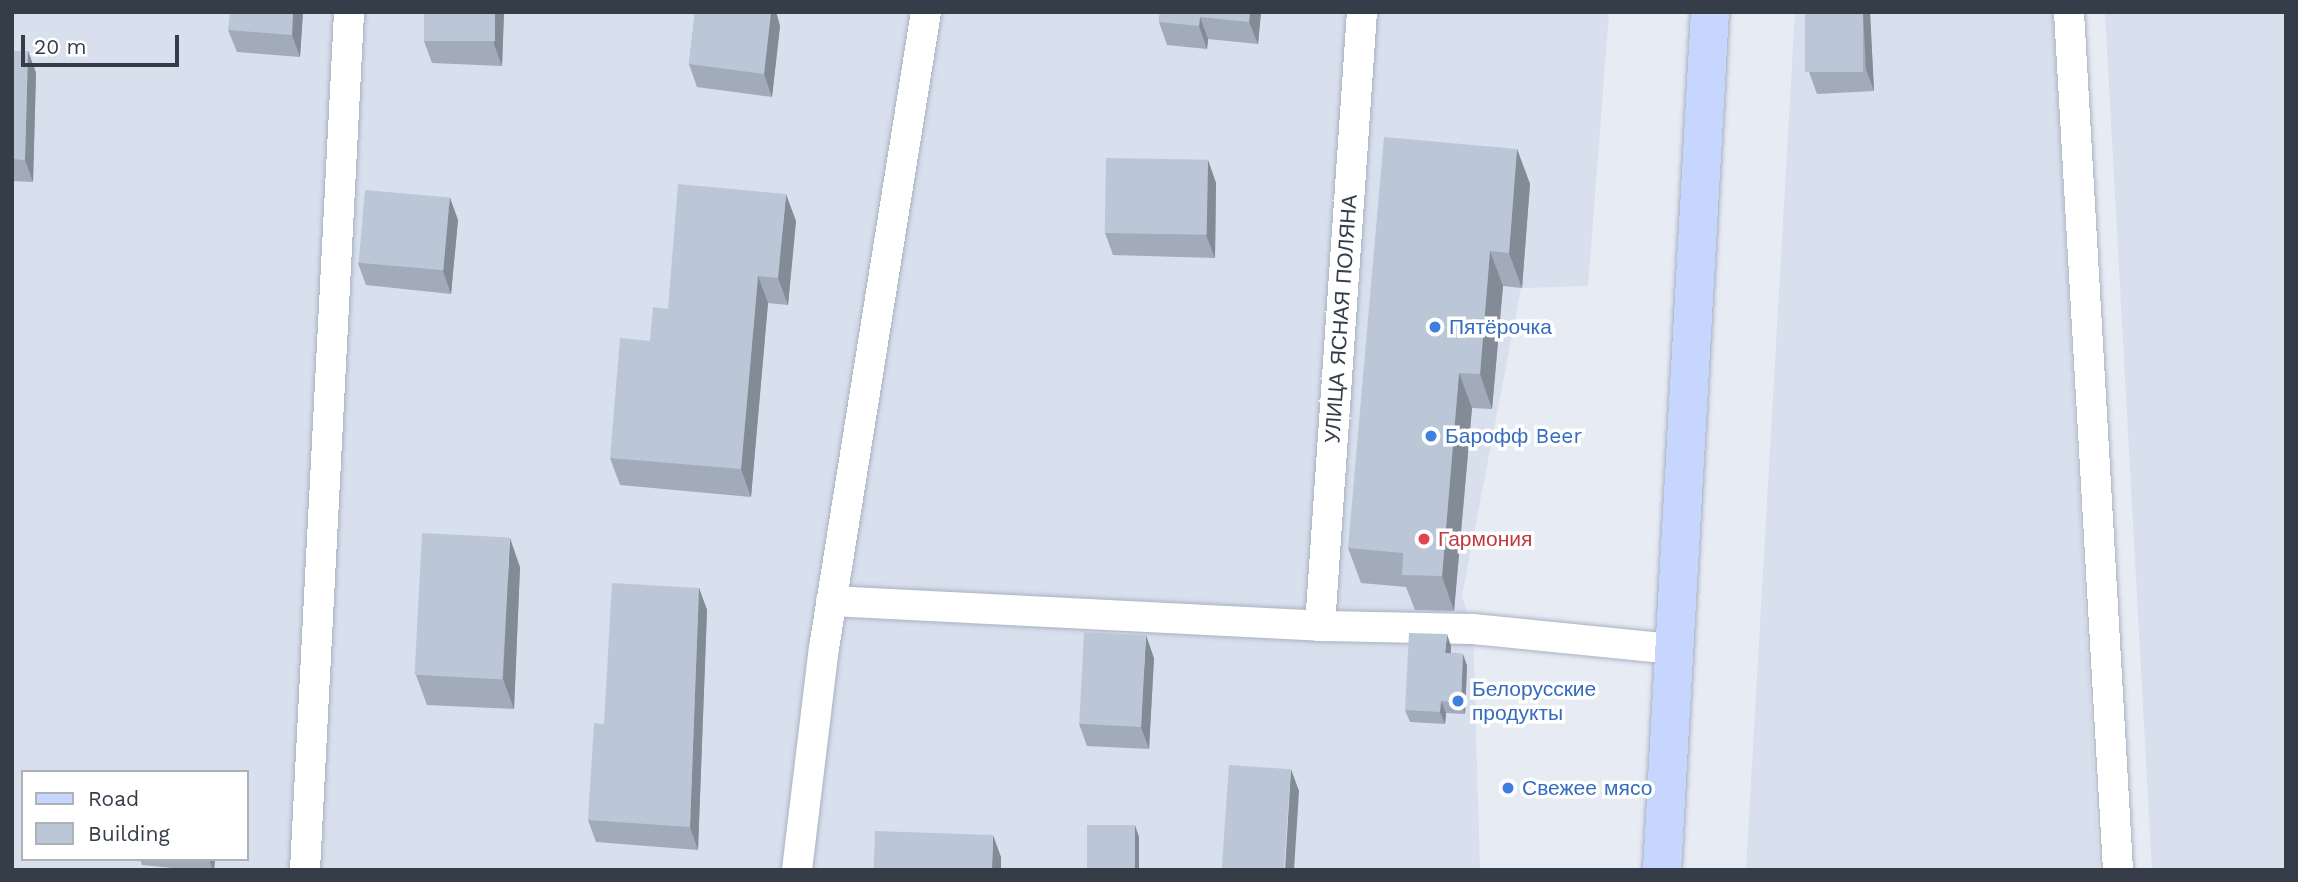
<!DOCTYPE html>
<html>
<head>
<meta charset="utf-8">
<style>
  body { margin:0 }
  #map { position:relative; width:2298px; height:882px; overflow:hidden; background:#e6ebf4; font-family:"Work Sans",sans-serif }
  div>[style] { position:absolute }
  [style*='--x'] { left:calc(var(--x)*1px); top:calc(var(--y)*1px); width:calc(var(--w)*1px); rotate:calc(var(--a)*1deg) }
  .residential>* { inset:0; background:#d8dfed }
  .roads { filter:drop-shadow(0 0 2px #a8b2c0) drop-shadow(0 0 2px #a8b2c0) }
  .lane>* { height:30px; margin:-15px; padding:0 15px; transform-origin:15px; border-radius:15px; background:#fff }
  .secondary>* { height:38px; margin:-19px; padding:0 19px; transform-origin:19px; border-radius:19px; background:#c6d6ff }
  .wall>* { inset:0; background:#a1abb9 }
  .shaded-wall>* { inset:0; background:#838b96 }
  .building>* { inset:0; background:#bbc7d7; transform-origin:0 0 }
  .dots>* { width:19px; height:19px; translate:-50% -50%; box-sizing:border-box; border:4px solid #fff; border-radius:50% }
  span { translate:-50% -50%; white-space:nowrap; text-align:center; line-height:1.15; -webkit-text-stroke:7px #fff; paint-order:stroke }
  .street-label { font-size:21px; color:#353d48 }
  .shop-label { font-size:21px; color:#366cbe }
  .left { translate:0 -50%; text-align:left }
  .health-label { font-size:21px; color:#be3a42 }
  .frame { position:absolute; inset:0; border:14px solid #353d48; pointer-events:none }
  .legend { position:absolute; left:21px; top:770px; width:228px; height:91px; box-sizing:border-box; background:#fff; border:2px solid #aeb1b6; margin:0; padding:9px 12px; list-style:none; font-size:21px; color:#353d48 }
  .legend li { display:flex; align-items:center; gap:14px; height:35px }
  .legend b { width:35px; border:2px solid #aeb1b6 }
  .scale { position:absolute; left:21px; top:35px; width:158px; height:32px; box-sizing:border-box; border:4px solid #353d48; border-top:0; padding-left:9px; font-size:21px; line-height:24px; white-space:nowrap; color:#353d48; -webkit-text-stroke:5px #fff; paint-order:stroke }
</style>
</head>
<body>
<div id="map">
  <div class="residential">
    <i style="clip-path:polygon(evenodd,12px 12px,1609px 12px,1588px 286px,1521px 288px,1462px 596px,1473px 629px,1480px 870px,12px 870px,12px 12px,23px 772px,247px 772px,247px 859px,23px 859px,23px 772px)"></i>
    <i style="clip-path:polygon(1795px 12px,2053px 12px,2099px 870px,1746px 870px)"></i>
    <i style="clip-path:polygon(2105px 12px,2286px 12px,2286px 870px,2152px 870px)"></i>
  </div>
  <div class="roads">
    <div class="lane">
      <i style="--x:2069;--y:12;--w:859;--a:86.73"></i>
      <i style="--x:831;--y:601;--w:490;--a:2.9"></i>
      <i style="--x:1320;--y:626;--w:153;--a:1.1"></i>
      <i style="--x:1473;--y:629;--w:202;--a:5.7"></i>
      <i style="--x:1320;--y:626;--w:615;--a:-86.09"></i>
      <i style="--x:305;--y:870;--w:859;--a:-87.06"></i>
      <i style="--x:797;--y:870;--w:224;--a:-83.1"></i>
      <i style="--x:824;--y:648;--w:644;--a:-80.89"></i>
    </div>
    <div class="secondary">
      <i style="--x:1662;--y:870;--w:859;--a:-86.8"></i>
    </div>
  </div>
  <div class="wall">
    <i style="clip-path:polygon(303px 12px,300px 57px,237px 52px,228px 30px)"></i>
    <i style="clip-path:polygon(504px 12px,502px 66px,432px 63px,424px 41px)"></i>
    <i style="clip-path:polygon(695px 12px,776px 12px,780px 26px,772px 97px,697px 87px,689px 64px)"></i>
    <i style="clip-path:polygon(1160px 12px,1261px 12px,1258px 44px,1208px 39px,1207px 49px,1167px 45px,1159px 22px)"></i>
    <i style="clip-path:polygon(1805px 12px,1870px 12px,1874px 91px,1817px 94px,1809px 72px)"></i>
    <i style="clip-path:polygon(12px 51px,28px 51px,36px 73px,33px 182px,12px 181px)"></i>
    <i style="clip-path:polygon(1517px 149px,1530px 184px,1522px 288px,1503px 286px,1492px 409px,1472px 408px,1454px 611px,1415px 610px,1406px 587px,1361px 583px,1348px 548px)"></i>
    <i style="clip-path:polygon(1208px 160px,1216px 183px,1215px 258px,1113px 255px,1105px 233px)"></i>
    <i style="clip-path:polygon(450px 198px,458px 220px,451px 294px,366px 285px,358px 263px)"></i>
    <i style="clip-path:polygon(796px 221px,788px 305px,768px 303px,751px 497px,620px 485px,610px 458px,650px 341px,668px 309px)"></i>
    <i style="clip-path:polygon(520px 567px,514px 709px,427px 705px,416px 675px)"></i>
    <i style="clip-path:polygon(699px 588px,707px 610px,698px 850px,596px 842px,588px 820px,604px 724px)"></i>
    <i style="clip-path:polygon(1451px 646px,1451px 653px,1463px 654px,1467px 666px,1465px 714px,1446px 713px,1445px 724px,1410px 722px,1405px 710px)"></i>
    <i style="clip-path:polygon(1154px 658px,1149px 749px,1087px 746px,1079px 724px)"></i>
    <i style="clip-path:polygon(140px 859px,215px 859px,214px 870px,193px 870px,142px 865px)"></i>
  </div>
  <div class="shaded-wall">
    <i style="clip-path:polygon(293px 12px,303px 12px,300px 57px,292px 35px)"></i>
    <i style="clip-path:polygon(495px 12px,504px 12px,502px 66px,494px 44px)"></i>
    <i style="clip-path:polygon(771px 12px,776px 12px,780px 26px,772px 97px,764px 74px)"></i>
    <i style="clip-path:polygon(1250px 12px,1261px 12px,1258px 44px,1249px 22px)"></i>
    <i style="clip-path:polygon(1863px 12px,1870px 12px,1874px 91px,1866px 69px)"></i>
    <i style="clip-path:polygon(1200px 17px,1208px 39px,1207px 49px,1199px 26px)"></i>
    <i style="clip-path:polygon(28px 51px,36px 73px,33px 182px,25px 160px)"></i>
    <i style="clip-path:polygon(1517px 149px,1530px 184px,1522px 288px,1509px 253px)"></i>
    <i style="clip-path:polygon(1208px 160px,1216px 183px,1215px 258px,1206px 235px)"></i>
    <i style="clip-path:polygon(786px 194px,796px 221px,788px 305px,778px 278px)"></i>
    <i style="clip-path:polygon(450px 198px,458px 220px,451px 294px,443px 271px)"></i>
    <i style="clip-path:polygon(1490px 251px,1503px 286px,1492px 409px,1480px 374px)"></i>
    <i style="clip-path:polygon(758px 276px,768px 303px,751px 497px,741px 469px)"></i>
    <i style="clip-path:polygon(1459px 373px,1472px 408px,1454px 611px,1442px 576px)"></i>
    <i style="clip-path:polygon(510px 538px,520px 567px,514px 709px,503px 679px)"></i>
    <i style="clip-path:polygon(699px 588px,707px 610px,698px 850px,690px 827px)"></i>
    <i style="clip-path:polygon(1447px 634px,1451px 646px,1450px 665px,1445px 653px)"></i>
    <i style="clip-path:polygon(1146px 635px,1154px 658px,1149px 749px,1141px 727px)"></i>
    <i style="clip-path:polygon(1463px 654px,1467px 666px,1465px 714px,1461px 702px)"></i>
    <i style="clip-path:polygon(1441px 701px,1446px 713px,1445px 724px,1440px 712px)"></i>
    <i style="clip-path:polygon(1291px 769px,1299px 791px,1294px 870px,1285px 870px)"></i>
    <i style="clip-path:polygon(1135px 825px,1139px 837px,1139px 870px,1134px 870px)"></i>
    <i style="clip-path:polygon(993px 835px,1001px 857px,1001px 870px,992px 870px)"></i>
    <i style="clip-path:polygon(209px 859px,215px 859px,214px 870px,213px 870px)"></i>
  </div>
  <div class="building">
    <i style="clip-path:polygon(230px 12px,293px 12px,292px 35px,228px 30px)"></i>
    <i style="left:424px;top:12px;width:71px;height:29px"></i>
    <i style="clip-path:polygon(695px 12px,771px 12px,764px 74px,689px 64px)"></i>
    <i style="clip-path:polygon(1160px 12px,1250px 12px,1249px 22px,1200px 17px,1199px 26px,1159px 22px)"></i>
    <i style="left:1805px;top:12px;width:58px;height:60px"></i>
    <i style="clip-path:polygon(12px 51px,28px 51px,25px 160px,12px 159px)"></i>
    <i style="clip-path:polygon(1384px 137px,1517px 149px,1509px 253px,1490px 251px,1480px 374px,1459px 373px,1442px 576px,1402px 575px,1403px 553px,1348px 548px)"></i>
    <i style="left:1106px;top:158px;width:102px;height:75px;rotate:1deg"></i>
    <i style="clip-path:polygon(678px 184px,786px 194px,778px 278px,758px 276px,741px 469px,610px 458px,620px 338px,650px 341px,653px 307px,668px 309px)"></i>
    <i style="left:365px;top:190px;width:85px;height:73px;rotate:5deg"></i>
    <i style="left:422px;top:533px;width:88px;height:142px;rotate:3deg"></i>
    <i style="clip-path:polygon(612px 583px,699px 588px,690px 827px,588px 820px,594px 723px,604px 724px)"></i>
    <i style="left:1084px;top:632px;width:62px;height:92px;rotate:3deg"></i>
    <i style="clip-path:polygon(1409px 633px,1447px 634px,1445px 653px,1463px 654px,1461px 702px,1441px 701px,1440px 712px,1405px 710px)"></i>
    <i style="left:1229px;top:765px;width:62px;height:105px;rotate:4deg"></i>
    <i style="left:1087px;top:825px;width:48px;height:45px"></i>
    <i style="left:875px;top:831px;width:118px;height:39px;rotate:2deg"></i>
  </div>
  <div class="dots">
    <i style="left:1435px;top:327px;background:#3f7fe0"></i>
    <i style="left:1431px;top:436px;background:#3f7fe0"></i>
    <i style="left:1424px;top:539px;background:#e0444e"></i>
    <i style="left:1458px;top:701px;background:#3f7fe0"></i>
    <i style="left:1508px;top:788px;background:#3f7fe0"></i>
  </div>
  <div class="street-label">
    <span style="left:1341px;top:319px;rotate:-86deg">УЛИЦА ЯСНАЯ ПОЛЯНА</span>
  </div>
  <div class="shop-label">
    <span class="left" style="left:1449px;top:327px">Пятёрочка</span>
    <span class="left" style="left:1445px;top:436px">Барофф Beer</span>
    <span class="left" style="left:1472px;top:701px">Белорусские<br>продукты</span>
    <span class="left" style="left:1522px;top:788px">Свежее мясо</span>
  </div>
  <div class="health-label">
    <span class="left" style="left:1438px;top:539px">Гармония</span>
  </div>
  <div class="frame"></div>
  <ul class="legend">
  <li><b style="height:9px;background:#c6d6ff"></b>Road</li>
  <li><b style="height:19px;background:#bbc7d7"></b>Building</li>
  </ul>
  <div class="scale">20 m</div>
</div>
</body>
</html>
